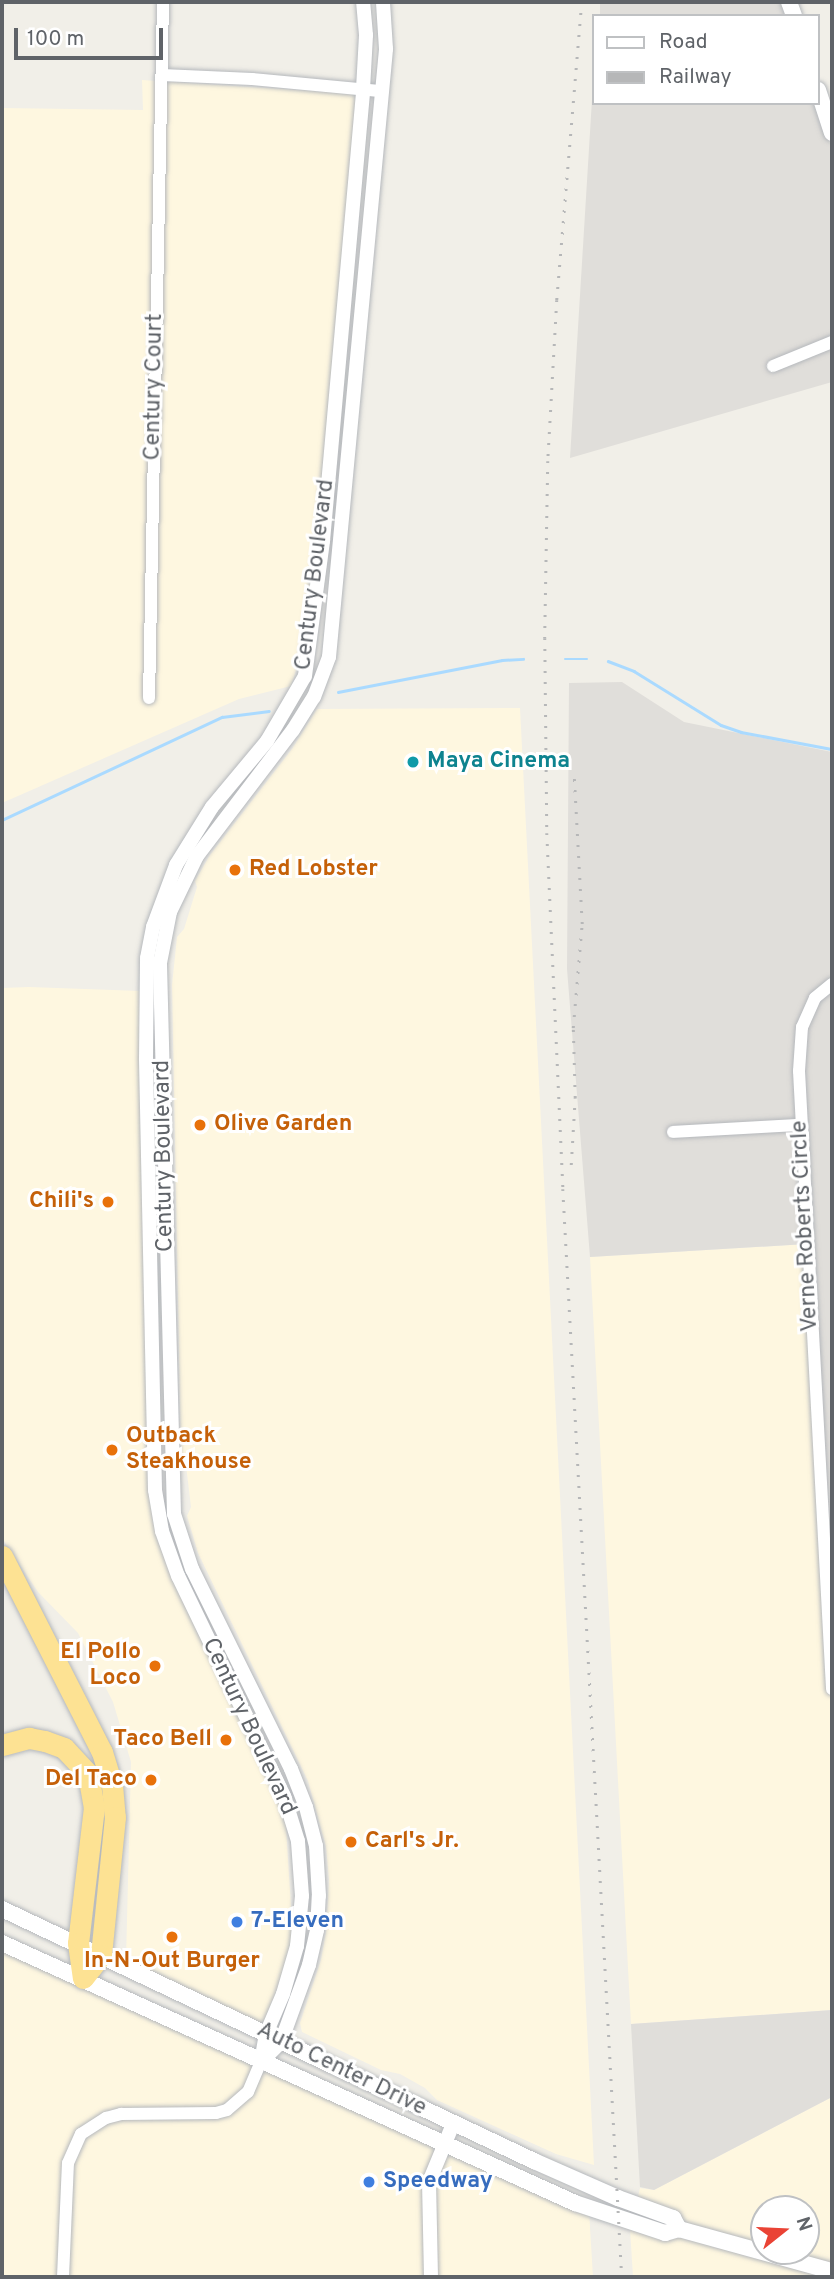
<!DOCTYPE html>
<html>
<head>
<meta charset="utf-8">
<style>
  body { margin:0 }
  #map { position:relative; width:834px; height:2279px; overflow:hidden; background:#f1efe8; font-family:Overpass,sans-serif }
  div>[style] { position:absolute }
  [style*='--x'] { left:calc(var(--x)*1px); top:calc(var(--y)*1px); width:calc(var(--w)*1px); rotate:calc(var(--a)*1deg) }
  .commercial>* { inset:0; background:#fef7e0 }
  .industrial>* { inset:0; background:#e0deda; transform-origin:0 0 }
  .stream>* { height:2.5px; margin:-1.25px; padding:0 1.25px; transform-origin:1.25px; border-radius:1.25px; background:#aadaff }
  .roads { filter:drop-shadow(0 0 2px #b5b8bc) drop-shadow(0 0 2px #b5b8bc) }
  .minor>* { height:12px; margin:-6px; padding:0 6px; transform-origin:6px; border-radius:6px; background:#fff }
  .tertiary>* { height:14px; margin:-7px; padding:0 7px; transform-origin:7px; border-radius:7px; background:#fff }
  .secondary>* { height:16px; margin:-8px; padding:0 8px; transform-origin:8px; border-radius:8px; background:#fff }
  .motorway>* { height:21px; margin:-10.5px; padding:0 10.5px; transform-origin:10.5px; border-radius:10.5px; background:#fde293 }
  .rail>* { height:2.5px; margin-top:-1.25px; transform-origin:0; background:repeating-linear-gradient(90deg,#b6b7b8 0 2px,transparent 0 11px) }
  .dots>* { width:19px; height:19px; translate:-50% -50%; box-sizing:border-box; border:4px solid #fff; border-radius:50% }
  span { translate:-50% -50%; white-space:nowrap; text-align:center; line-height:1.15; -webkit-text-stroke:6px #fff; paint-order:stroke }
  .street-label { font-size:23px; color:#5f6368 }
  .culture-label { font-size:23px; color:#0d838f; font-weight:700 }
  .left { translate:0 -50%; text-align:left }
  .food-label { font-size:23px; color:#c56008; font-weight:700 }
  .right { translate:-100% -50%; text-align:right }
  .shop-label { font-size:23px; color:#366cbe; font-weight:700 }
  .frame { position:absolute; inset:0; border:4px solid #5f6368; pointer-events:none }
  .legend { position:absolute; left:592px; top:14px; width:228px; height:91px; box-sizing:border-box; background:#fff; border:2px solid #bfc1c3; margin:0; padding:9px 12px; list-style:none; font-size:21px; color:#5f6368 }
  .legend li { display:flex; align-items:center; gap:14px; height:35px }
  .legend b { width:35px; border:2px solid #bfc1c3 }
  .north { position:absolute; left:750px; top:2195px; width:70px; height:70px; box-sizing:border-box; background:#fff; border:2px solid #bfc1c3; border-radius:50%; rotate:72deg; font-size:19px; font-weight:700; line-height:28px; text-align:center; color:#5f6368 }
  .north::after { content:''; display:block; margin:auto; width:24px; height:32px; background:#ea4335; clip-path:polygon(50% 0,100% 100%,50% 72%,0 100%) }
  .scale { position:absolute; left:14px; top:28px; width:149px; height:32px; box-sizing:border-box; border:4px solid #5f6368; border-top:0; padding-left:9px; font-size:21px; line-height:24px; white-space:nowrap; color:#5f6368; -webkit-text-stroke:5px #fff; paint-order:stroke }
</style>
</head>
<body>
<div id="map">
  <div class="commercial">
    <i style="clip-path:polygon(142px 80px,358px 94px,307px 635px,291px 686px,239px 699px,2px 803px,2px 108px,143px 110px)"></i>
    <i style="clip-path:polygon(520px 708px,594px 2165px,556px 2154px,437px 2100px,425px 2088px,400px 2074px,381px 2070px,302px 2032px,300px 2023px,321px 1960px,326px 1932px,329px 1880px,326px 1847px,308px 1781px,198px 1553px,187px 1516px,191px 1507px,186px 1465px,181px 1458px,172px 985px,177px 937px,184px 929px,197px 887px,195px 881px,210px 855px,292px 749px,317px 709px)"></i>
    <i style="clip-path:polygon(29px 987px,141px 991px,150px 1497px,285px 1811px,293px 1938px,264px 2029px,126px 1959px,131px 1762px,113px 1702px,78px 1633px,38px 1592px,2px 1538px,2px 988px)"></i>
    <i style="clip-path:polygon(806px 1244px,832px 1689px,832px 2010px,631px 2024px,590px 1257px)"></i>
    <i style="clip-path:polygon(2px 1944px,443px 2144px,429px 2182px,431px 2277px,2px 2277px)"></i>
    <i style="clip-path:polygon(evenodd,832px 2097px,832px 2277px,633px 2277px,630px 2229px,640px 2188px,654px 2190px,832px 2097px,764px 2209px,806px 2209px,806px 2251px,764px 2251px,764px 2209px)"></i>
    <i style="clip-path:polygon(449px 2152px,589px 2211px,593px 2277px,436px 2277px,432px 2182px)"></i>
  </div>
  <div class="industrial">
    <i style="left:600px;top:2px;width:185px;height:14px"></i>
    <i style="clip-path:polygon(594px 67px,594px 103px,817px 103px,832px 150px,832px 382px,570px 458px)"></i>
    <i style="clip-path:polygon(622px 682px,684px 722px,832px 752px,832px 1689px,806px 1244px,590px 1257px,567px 969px,569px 683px)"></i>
    <i style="clip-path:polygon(832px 2010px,832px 2097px,654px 2190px,640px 2187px,631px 2024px)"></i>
  </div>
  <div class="stream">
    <i style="--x:565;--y:659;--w:22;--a:0"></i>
    <i style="--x:608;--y:661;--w:28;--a:21"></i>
    <i style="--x:634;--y:671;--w:102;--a:31.8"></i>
    <i style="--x:721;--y:725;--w:21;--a:19"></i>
    <i style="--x:741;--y:732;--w:93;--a:10.6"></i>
    <i style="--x:338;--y:692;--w:167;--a:-11"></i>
    <i style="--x:502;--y:660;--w:21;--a:-3"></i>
    <i style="--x:2;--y:820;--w:243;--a:-25.1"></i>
    <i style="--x:222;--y:717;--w:47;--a:-7.3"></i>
  </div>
  <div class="roads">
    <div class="minor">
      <i style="--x:162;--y:75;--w:90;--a:2.5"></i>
      <i style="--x:252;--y:79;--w:128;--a:5.4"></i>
      <i style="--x:773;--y:366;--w:64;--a:-22.1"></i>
      <i style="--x:149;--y:698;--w:696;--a:-88.85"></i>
      <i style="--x:832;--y:984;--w:22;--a:141"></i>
      <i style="--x:815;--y:998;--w:32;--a:114"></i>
      <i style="--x:802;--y:1027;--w:44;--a:93.9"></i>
      <i style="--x:799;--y:1071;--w:619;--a:86.94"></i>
      <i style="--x:673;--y:1132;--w:127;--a:-3.2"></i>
      <i style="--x:63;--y:2277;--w:114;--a:-87.5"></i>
      <i style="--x:68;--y:2163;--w:32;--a:-66"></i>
      <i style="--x:81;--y:2134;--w:30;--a:-33"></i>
      <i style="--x:106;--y:2118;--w:16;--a:-15"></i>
      <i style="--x:121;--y:2114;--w:95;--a:-0.6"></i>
      <i style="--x:216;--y:2113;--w:11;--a:-15"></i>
      <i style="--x:227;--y:2110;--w:28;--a:-41"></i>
      <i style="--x:248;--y:2092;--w:33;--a:-67"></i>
    </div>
    <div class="tertiary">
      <i style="--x:261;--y:2062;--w:28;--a:-45"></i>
      <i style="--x:281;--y:2042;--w:82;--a:-70"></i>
      <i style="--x:309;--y:1965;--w:36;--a:-77"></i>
      <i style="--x:317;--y:1930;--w:34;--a:-87"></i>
      <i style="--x:319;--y:1896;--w:50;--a:-93.4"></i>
      <i style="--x:316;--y:1846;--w:40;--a:-104.4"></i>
      <i style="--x:306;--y:1807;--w:41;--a:-111.5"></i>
      <i style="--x:291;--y:1769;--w:223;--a:-116.3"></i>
      <i style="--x:192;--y:1569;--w:58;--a:-108.1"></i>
      <i style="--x:174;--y:1514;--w:551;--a:-91.46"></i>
      <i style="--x:160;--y:963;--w:52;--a:-78.9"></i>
      <i style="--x:170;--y:912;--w:62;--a:-64.3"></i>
      <i style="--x:197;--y:856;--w:158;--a:-52.7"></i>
      <i style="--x:293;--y:730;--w:39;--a:-58"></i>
      <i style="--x:314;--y:697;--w:43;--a:-69.4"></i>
      <i style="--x:329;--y:657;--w:611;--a:-84.64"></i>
      <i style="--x:386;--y:49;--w:47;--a:-93.7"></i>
      <i style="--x:261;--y:2062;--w:28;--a:-80"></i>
      <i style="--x:266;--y:2034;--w:43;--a:-67"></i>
      <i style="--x:283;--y:1994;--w:50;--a:-73.7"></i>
      <i style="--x:297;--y:1946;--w:50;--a:-84.3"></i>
      <i style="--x:302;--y:1896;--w:55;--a:-94.2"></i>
      <i style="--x:298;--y:1841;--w:47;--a:-107.3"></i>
      <i style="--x:284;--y:1796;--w:244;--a:-115.7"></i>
      <i style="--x:178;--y:1576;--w:48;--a:-109.6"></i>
      <i style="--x:162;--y:1531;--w:42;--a:-99.7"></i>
      <i style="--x:155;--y:1490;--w:432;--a:-91.2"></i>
      <i style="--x:146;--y:1058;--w:100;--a:-89.4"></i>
      <i style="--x:147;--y:958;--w:32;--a:-79"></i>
      <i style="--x:153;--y:927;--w:66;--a:-69.6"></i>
      <i style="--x:176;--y:865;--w:68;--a:-58.2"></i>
      <i style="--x:212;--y:807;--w:86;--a:-50.2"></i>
      <i style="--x:267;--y:741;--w:75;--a:-59.7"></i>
      <i style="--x:305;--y:676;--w:136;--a:-82.4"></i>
      <i style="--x:323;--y:541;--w:454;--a:-84.9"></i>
      <i style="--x:363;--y:89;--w:54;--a:-86.8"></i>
      <i style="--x:366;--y:35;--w:33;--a:-95"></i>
      <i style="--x:431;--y:2277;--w:95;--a:-91.2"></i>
      <i style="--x:429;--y:2182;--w:63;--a:-67.5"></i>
    </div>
    <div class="secondary">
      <i style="--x:789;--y:2;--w:15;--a:70"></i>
      <i style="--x:818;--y:90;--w:45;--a:72"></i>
      <i style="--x:2;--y:1909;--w:589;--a:25.35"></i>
      <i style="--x:534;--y:2161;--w:92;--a:23.8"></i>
      <i style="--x:618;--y:2198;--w:59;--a:20"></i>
      <i style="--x:673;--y:2218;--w:13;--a:61"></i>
      <i style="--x:2;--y:1943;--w:629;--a:24.41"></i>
      <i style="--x:575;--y:2203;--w:95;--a:18.4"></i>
      <i style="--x:665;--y:2233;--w:15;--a:-16"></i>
      <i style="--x:679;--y:2229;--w:159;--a:15.4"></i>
    </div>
    <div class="motorway">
      <i style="--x:2;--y:1556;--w:220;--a:63"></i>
      <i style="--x:102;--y:1752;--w:34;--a:73"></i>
      <i style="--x:112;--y:1785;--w:32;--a:85"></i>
      <i style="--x:115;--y:1817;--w:139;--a:95.8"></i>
      <i style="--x:101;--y:1955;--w:29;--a:128"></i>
      <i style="--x:2;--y:1745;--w:28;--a:-15"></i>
      <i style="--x:29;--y:1738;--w:16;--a:11"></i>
      <i style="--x:45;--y:1741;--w:20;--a:20"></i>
      <i style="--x:64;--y:1748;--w:35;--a:47"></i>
      <i style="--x:88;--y:1774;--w:34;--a:80"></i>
      <i style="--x:94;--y:1807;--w:137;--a:96.7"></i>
      <i style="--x:78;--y:1943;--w:35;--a:82"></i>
    </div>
  </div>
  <div class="rail">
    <i style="--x:582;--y:2;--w:299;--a:94.8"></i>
    <i style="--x:557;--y:300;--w:161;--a:93.2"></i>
    <i style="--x:548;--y:461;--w:177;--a:91"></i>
    <i style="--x:545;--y:638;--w:195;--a:89.4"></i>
    <i style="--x:547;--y:833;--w:356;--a:87.4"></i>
    <i style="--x:563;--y:1189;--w:1090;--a:86.9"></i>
    <i style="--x:571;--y:1165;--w:67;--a:-86.6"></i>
    <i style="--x:575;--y:1098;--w:70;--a:-91.6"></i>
    <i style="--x:573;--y:1028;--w:104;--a:-85.1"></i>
    <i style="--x:582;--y:924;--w:146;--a:-93.1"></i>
  </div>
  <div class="dots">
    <i style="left:413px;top:762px;background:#0f9aa8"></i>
    <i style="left:235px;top:870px;background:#e8710a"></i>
    <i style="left:200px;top:1125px;background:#e8710a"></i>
    <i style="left:108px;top:1202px;background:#e8710a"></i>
    <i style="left:112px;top:1450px;background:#e8710a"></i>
    <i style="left:155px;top:1666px;background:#e8710a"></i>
    <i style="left:226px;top:1740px;background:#e8710a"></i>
    <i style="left:151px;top:1780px;background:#e8710a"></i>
    <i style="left:351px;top:1842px;background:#e8710a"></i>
    <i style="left:237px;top:1922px;background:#3f7fe0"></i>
    <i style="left:172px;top:1937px;background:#e8710a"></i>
    <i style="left:369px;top:2182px;background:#3f7fe0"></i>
  </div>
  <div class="street-label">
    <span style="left:155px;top:387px;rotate:-89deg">Century Court</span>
    <span style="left:316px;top:575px;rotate:-83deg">Century Boulevard</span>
    <span style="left:165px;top:1156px;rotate:-91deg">Century Boulevard</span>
    <span style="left:806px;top:1226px;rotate:-93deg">Verne Roberts Circle</span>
    <span style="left:248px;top:1727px;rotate:65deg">Century Boulevard</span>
    <span style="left:341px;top:2070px;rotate:26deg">Auto Center Drive</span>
  </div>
  <div class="culture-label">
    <span class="left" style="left:427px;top:762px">Maya Cinema</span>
  </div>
  <div class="food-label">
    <span class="left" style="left:249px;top:870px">Red Lobster</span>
    <span class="left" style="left:214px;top:1125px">Olive Garden</span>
    <span class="right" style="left:94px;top:1202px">Chili's</span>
    <span class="left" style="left:126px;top:1450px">Outback<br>Steakhouse</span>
    <span class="right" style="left:141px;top:1666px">El Pollo<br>Loco</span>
    <span class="right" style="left:212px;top:1740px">Taco Bell</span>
    <span class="right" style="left:137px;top:1780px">Del Taco</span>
    <span class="left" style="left:365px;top:1842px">Carl's Jr.</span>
    <span style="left:172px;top:1962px">In-N-Out Burger</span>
  </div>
  <div class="shop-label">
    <span class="left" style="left:251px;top:1922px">7-Eleven</span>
    <span class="left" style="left:383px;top:2182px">Speedway</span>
  </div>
  <div class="frame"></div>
  <ul class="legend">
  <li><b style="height:9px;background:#fff"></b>Road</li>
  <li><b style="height:9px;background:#b6b7b8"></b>Railway</li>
  </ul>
  <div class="north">N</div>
  <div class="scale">100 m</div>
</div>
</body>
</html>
